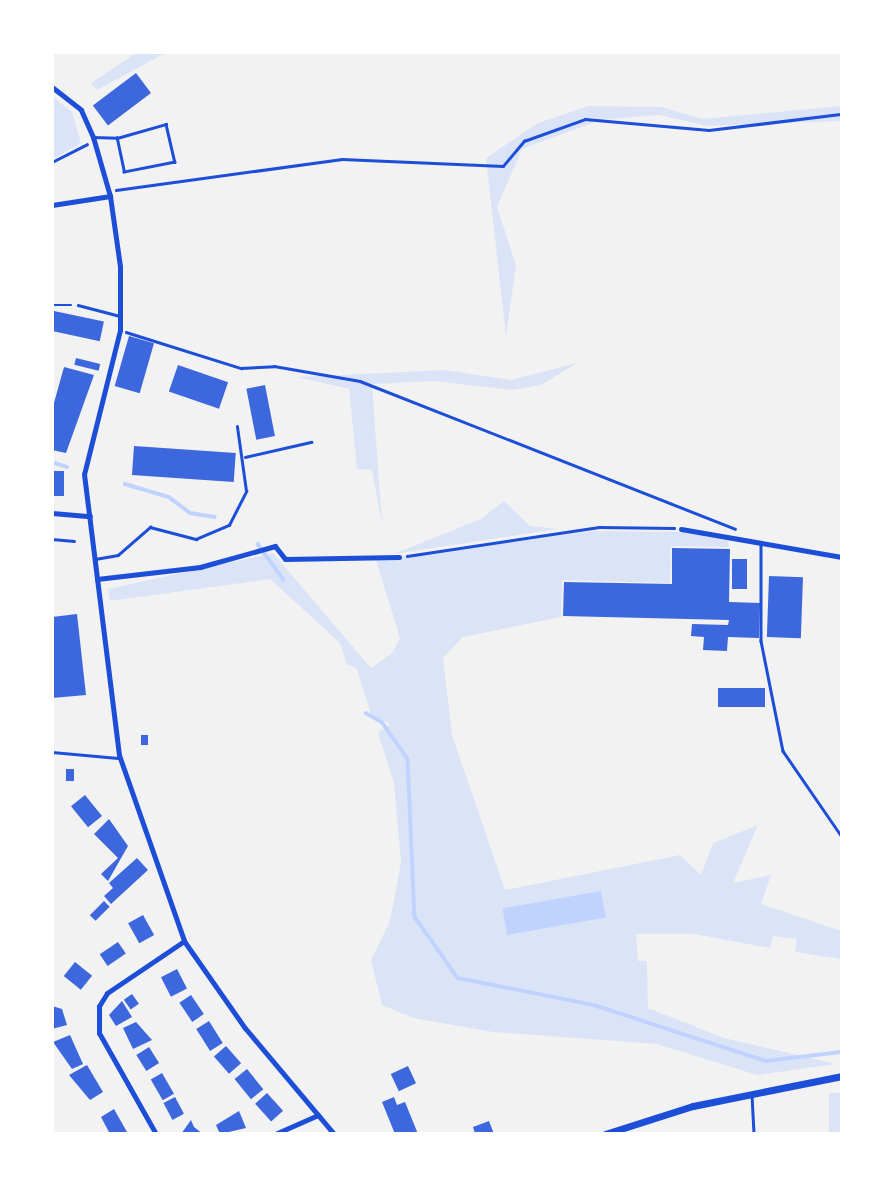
<!DOCTYPE html>
<html>
<head>
<meta charset="utf-8">
<style>
  body { margin:0 }
  #map { position:relative; width:894px; height:1186px; overflow:hidden; background:#f2f2f2; font-family:Montserrat,sans-serif }
  div>[style] { position:absolute }
  [style*='--x'] { left:calc(var(--x)*1px); top:calc(var(--y)*1px); width:calc(var(--w)*1px); rotate:calc(var(--a)*1deg) }
  .green>* { inset:0; background:#dbe4f7; transform-origin:0 0 }
  .water>* { inset:0; background:#bfd3fe; transform-origin:0 0 }
  .stream>* { height:3.5px; margin:-1.75px; padding:0 1.75px; transform-origin:1.75px; border-radius:1.75px; background:#bfd3fe }
  .building>* { inset:0; background:#3d67dc; transform-origin:0 0 }
  .path>* { height:2.5px; margin:-1.25px; padding:0 1.25px; transform-origin:1.25px; border-radius:1.25px; background:#1d4ed8 }
  .service>* { height:2.5px; margin:-1.25px; padding:0 1.25px; transform-origin:1.25px; border-radius:1.25px; background:#1d4ed8 }
  .minor>* { height:5px; margin:-2.5px; padding:0 2.5px; transform-origin:2.5px; border-radius:2.5px; background:#1d4ed8 }
  .secondary>* { height:7px; margin:-3.5px; padding:0 3.5px; transform-origin:3.5px; border-radius:3.5px; background:#1d4ed8 }
  span { translate:-50% -50%; white-space:nowrap; text-align:center; line-height:1.15; -webkit-text-stroke:6px #fff; paint-order:stroke }
  .frame { position:absolute; inset:0; border:54px solid #fff; pointer-events:none }
</style>
</head>
<body>
<div id="map">
  <div class="green">
    <i style="clip-path:polygon(136px 53px,165px 53px,97px 90px,91px 83px)"></i>
    <i style="clip-path:polygon(52px 96px,72px 112px,81px 143px,53px 159px)"></i>
    <i style="clip-path:polygon(588px 106px,662px 107px,702px 119px,841px 106px,841px 121px,707px 126px,659px 115px,600px 120px,522px 149px,497px 207px,516px 265px,506px 337px,486px 158px,538px 123px)"></i>
    <i style="clip-path:polygon(577px 363px,541px 385px,512px 390px,434px 381px,372px 384px,382px 524px,372px 470px,357px 469px,349px 389px,297px 377px,445px 370px,511px 380px)"></i>
    <i style="clip-path:polygon(504px 501px,530px 526px,557px 529px,394px 554px,481px 519px)"></i>
    <i style="clip-path:polygon(593px 531px,681px 532px,728px 541px,729px 547px,671px 546px,670px 583px,562px 580px,561px 617px,463px 637px,443px 658px,452px 735px,505px 890px,680px 855px,701px 875px,713px 843px,758px 825px,733px 883px,771px 875px,761px 904px,841px 931px,841px 959px,795px 952px,797px 939px,773px 936px,770px 948px,694px 934px,636px 934px,638px 961px,647px 961px,648px 1008px,724px 1038px,836px 1064px,757px 1075px,657px 1044px,493px 1032px,413px 1018px,382px 1005px,371px 960px,390px 921px,401px 862px,394px 783px,378px 733px,390px 724px,371px 714px,357px 669px,347px 664px,340px 643px,270px 579px,110px 601px,108px 589px,273px 553px,371px 668px,392px 653px,400px 638px,376px 560px)"></i>
    <i style="left:841px;top:1093px;width:40px;height:12px;rotate:90deg"></i>
  </div>
  <div class="water">
    <i style="left:601px;top:891px;width:27px;height:100px;rotate:80deg"></i>
  </div>
  <div class="stream">
    <i style="--x:52;--y:462;--w:16;--a:18"></i>
    <i style="--x:125;--y:484;--w:46;--a:16.5"></i>
    <i style="--x:169;--y:497;--w:26;--a:37"></i>
    <i style="--x:190;--y:513;--w:25;--a:9"></i>
    <i style="--x:258;--y:544;--w:44;--a:54.2"></i>
    <i style="--x:366;--y:713;--w:18;--a:29"></i>
    <i style="--x:382;--y:722;--w:45;--a:54.9"></i>
    <i style="--x:408;--y:759;--w:158;--a:87.5"></i>
    <i style="--x:415;--y:917;--w:75;--a:54.8"></i>
    <i style="--x:458;--y:978;--w:139;--a:11.2"></i>
    <i style="--x:594;--y:1005;--w:181;--a:18"></i>
    <i style="--x:766;--y:1061;--w:77;--a:-6.8"></i>
  </div>
  <div class="building">
    <i style="left:136px;top:73px;width:25px;height:54px;rotate:53deg"></i>
    <i style="left:54px;top:311px;width:51px;height:20px;rotate:12deg"></i>
    <i style="left:129px;top:336px;width:26px;height:52px;rotate:16deg"></i>
    <i style="left:76px;top:358px;width:25px;height:7px;rotate:14deg"></i>
    <i style="left:178px;top:365px;width:53px;height:28px;rotate:19deg"></i>
    <i style="clip-path:polygon(64px 367px,94px 375px,66px 453px,52px 450px,52px 410px)"></i>
    <i style="left:265px;top:385px;width:52px;height:19px;rotate:79deg"></i>
    <i style="left:134px;top:446px;width:102px;height:29px;rotate:4deg"></i>
    <i style="left:52px;top:471px;width:12px;height:25px"></i>
    <i style="clip-path:polygon(672px 548px,730px 549px,729px 602px,760px 603px,759px 638px,728px 637px,727px 651px,703px 650px,704px 637px,691px 636px,692px 624px,728px 625px,729px 620px,563px 616px,564px 582px,672px 584px)"></i>
    <i style="left:732px;top:559px;width:15px;height:30px"></i>
    <i style="left:769px;top:576px;width:34px;height:61px;rotate:2deg"></i>
    <i style="clip-path:polygon(77px 614px,86px 695px,52px 698px,52px 617px)"></i>
    <i style="left:718px;top:688px;width:47px;height:19px"></i>
    <i style="left:141px;top:735px;width:7px;height:10px"></i>
    <i style="left:66px;top:769px;width:8px;height:12px"></i>
    <i style="left:85px;top:795px;width:27px;height:18px;rotate:51deg"></i>
    <i style="clip-path:polygon(109px 819px,128px 846px,108px 881px,101px 874px,118px 858px,94px 834px)"></i>
    <i style="clip-path:polygon(137px 858px,148px 870px,111px 904px,104px 896px,113px 888px,109px 883px)"></i>
    <i style="left:104px;top:901px;width:8px;height:20px;rotate:45deg"></i>
    <i style="left:143px;top:915px;width:23px;height:17px;rotate:61deg"></i>
    <i style="left:118px;top:942px;width:14px;height:22px;rotate:56deg"></i>
    <i style="left:75px;top:962px;width:22px;height:18px;rotate:39deg"></i>
    <i style="left:177px;top:969px;width:22px;height:18px;rotate:63deg"></i>
    <i style="left:132px;top:994px;width:12px;height:10px;rotate:55deg"></i>
    <i style="left:191px;top:995px;width:23px;height:14px;rotate:56deg"></i>
    <i style="clip-path:polygon(122px 1001px,132px 1017px,116px 1026px,109px 1015px)"></i>
    <i style="clip-path:polygon(52px 1006px,62px 1009px,67px 1025px,52px 1029px)"></i>
    <i style="left:209px;top:1021px;width:26px;height:15px;rotate:58deg"></i>
    <i style="clip-path:polygon(136px 1022px,152px 1040px,133px 1049px,123px 1028px)"></i>
    <i style="clip-path:polygon(70px 1035px,83px 1064px,72px 1069px,53px 1042px)"></i>
    <i style="left:226px;top:1046px;width:23px;height:16px;rotate:49deg"></i>
    <i style="left:149px;top:1047px;width:19px;height:15px;rotate:58deg"></i>
    <i style="clip-path:polygon(87px 1065px,103px 1092px,90px 1100px,69px 1075px)"></i>
    <i style="left:408px;top:1066px;width:19px;height:19px;rotate:65deg"></i>
    <i style="left:247px;top:1069px;width:26px;height:16px;rotate:51deg"></i>
    <i style="left:162px;top:1073px;width:24px;height:13px;rotate:60deg"></i>
    <i style="left:267px;top:1093px;width:24px;height:16px;rotate:48deg"></i>
    <i style="left:175px;top:1097px;width:19px;height:13px;rotate:62deg"></i>
    <i style="clip-path:polygon(394px 1097px,397px 1105px,405px 1102px,418px 1134px,395px 1134px,382px 1102px)"></i>
    <i style="clip-path:polygon(114px 1109px,127px 1132px,124px 1134px,110px 1134px,101px 1117px)"></i>
    <i style="clip-path:polygon(239px 1111px,246px 1128px,220px 1134px,216px 1125px)"></i>
    <i style="clip-path:polygon(191px 1120px,194px 1127px,203px 1134px,181px 1134px)"></i>
    <i style="clip-path:polygon(489px 1121px,494px 1134px,475px 1134px,473px 1127px)"></i>
  </div>
  <div class="path">
    <i style="--x:52;--y:162;--w:39;--a:-27"></i>
    <i style="--x:116;--y:190;--w:228;--a:-7.8"></i>
    <i style="--x:342;--y:159;--w:161;--a:2.5"></i>
    <i style="--x:503;--y:166;--w:33;--a:-50"></i>
    <i style="--x:524;--y:141;--w:65;--a:-19.8"></i>
    <i style="--x:585;--y:119;--w:124;--a:5.1"></i>
    <i style="--x:709;--y:130;--w:134;--a:-6.9"></i>
    <i style="--x:52;--y:305;--w:19;--a:0"></i>
    <i style="--x:126;--y:332;--w:121;--a:17.4"></i>
    <i style="--x:241;--y:368;--w:33;--a:-3"></i>
    <i style="--x:274;--y:366;--w:87;--a:9.9"></i>
    <i style="--x:360;--y:381;--w:403;--a:21.5"></i>
    <i style="--x:407;--y:556;--w:194;--a:-8.6"></i>
    <i style="--x:599;--y:527;--w:75;--a:0.8"></i>
  </div>
  <div class="service">
    <i style="--x:93;--y:137;--w:24;--a:2"></i>
    <i style="--x:117;--y:138;--w:51;--a:-15.9"></i>
    <i style="--x:166;--y:124;--w:39;--a:77"></i>
    <i style="--x:175;--y:162;--w:52;--a:168.9"></i>
    <i style="--x:124;--y:172;--w:35;--a:-102"></i>
    <i style="--x:78;--y:305;--w:43;--a:14.7"></i>
    <i style="--x:245;--y:457;--w:68;--a:-12.8"></i>
    <i style="--x:52;--y:539;--w:22;--a:5"></i>
    <i style="--x:761;--y:544;--w:97;--a:90"></i>
    <i style="--x:761;--y:641;--w:112;--a:78.7"></i>
    <i style="--x:783;--y:751;--w:104;--a:55.5"></i>
    <i style="--x:95;--y:559;--w:23;--a:-10"></i>
    <i style="--x:118;--y:555;--w:43;--a:-41.2"></i>
    <i style="--x:150;--y:527;--w:48;--a:14.6"></i>
    <i style="--x:196;--y:539;--w:36;--a:-23"></i>
    <i style="--x:229;--y:525;--w:38;--a:-63"></i>
    <i style="--x:246;--y:491;--w:65;--a:-98"></i>
    <i style="--x:52;--y:752;--w:66;--a:5.2"></i>
    <i style="--x:752;--y:1095;--w:39;--a:87"></i>
  </div>
  <div class="minor">
    <i style="--x:52;--y:87;--w:37;--a:38"></i>
    <i style="--x:81;--y:110;--w:30;--a:66"></i>
    <i style="--x:93;--y:137;--w:61;--a:73.9"></i>
    <i style="--x:110;--y:196;--w:71;--a:81.9"></i>
    <i style="--x:120;--y:266;--w:64;--a:90"></i>
    <i style="--x:120;--y:330;--w:148;--a:104"></i>
    <i style="--x:84;--y:474;--w:283;--a:82.9"></i>
    <i style="--x:119;--y:755;--w:197;--a:70.7"></i>
    <i style="--x:184;--y:941;--w:106;--a:55"></i>
    <i style="--x:245;--y:1028;--w:138;--a:50"></i>
    <i style="--x:52;--y:205;--w:59;--a:-8.8"></i>
    <i style="--x:52;--y:513;--w:38;--a:5"></i>
    <i style="--x:681;--y:529;--w:163;--a:9.9"></i>
    <i style="--x:97;--y:579;--w:104;--a:-6.6"></i>
    <i style="--x:200;--y:567;--w:78;--a:-15.6"></i>
    <i style="--x:275;--y:546;--w:16;--a:52"></i>
    <i style="--x:285;--y:559;--w:114;--a:-1"></i>
    <i style="--x:156;--y:1134;--w:116;--a:-119.4"></i>
    <i style="--x:99;--y:1033;--w:27;--a:-90"></i>
    <i style="--x:99;--y:1006;--w:15;--a:-58"></i>
    <i style="--x:107;--y:993;--w:93;--a:-34"></i>
    <i style="--x:275;--y:1134;--w:47;--a:-23.8"></i>
  </div>
  <div class="secondary">
    <i style="--x:605;--y:1134;--w:92;--a:-17.7"></i>
    <i style="--x:693;--y:1106;--w:152;--a:-11.4"></i>
  </div>
  <div class="frame"></div>
</div>
</body>
</html>
